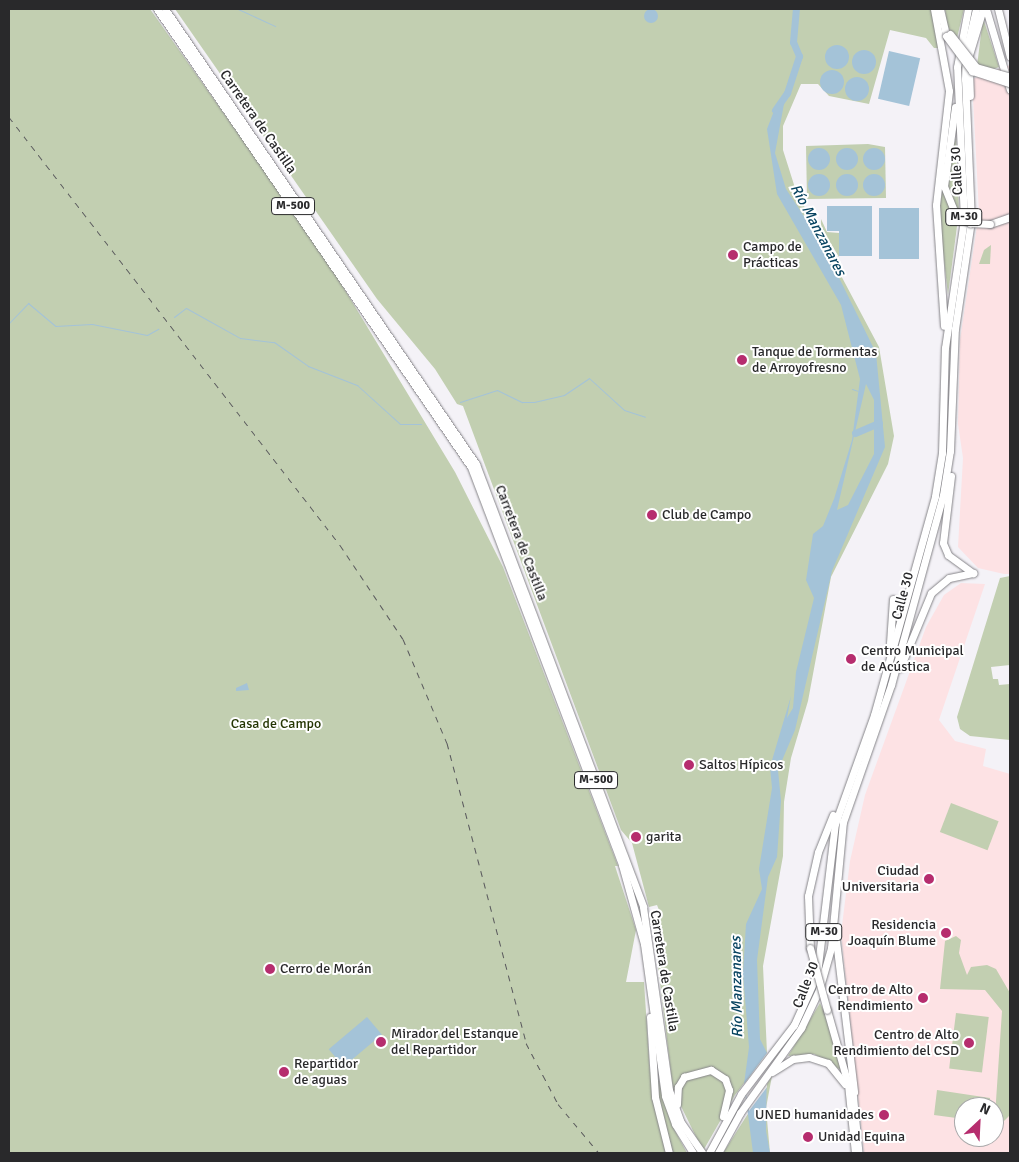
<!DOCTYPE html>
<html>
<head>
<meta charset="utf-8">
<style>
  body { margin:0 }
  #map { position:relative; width:1019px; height:1162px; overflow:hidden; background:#f4f2f7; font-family:Signika,sans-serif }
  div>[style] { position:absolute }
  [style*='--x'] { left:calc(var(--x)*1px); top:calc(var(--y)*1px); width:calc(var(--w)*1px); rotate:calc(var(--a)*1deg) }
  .education>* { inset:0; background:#fde2e4 }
  .green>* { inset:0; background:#c2cfb1; transform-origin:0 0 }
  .water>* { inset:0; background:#a4c3d8; transform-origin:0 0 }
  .round { border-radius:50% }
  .pier>* { inset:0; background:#f4f2f7 }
  .stream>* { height:1px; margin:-0.5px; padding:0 0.5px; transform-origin:0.5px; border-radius:0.5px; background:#a4c3d8 }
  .river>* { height:7px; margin:-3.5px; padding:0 3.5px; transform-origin:3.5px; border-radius:3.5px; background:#a4c3d8 }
  .roads { filter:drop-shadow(0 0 1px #858488) drop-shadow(0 0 1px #858488) }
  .major>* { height:5.5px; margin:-2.75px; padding:0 2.75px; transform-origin:2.75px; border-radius:2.75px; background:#fff }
  .highway>* { height:7px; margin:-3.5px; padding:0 3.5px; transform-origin:3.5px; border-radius:3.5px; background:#fff }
  .rail>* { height:1px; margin-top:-0.5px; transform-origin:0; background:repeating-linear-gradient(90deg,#59595c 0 6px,transparent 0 12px) }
  .bridges { filter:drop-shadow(0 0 1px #858488) drop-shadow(0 0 1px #858488) }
  .highway-bridge>* { height:7px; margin:-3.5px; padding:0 3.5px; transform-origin:3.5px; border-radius:3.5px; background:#fff }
  .dots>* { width:14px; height:14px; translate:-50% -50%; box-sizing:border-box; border:2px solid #fff; border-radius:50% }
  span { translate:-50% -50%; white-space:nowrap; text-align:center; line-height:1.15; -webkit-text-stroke:4px #fff; paint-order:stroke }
  .shield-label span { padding:1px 4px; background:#fff; border:1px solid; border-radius:4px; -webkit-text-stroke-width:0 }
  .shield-label { font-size:12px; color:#29292b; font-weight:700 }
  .street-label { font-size:14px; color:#29292b }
  .poi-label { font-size:14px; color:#29292b }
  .left { translate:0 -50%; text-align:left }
  .right { translate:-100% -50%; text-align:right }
  .park-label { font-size:14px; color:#253604 }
  .water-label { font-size:15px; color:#084461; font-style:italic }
  .frame { position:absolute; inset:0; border:10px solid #29292b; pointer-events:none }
  .north { position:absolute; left:954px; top:1097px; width:50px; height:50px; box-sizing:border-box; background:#fff; border:1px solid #a9a9aa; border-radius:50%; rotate:25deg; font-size:14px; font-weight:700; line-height:20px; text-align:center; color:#29292b }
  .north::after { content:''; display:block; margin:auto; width:18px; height:22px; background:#b62d6e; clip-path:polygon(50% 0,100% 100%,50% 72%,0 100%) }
</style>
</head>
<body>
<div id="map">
  <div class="education">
    <i style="clip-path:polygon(1010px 65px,1010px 574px,1004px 574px,978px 568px,958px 547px,963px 458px,958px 424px,960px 340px,979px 213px,972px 79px)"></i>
    <i style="clip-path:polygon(evenodd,961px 583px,985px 584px,939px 720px,955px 741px,986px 749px,983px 766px,1010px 774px,1010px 1153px,864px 1153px,841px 934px,850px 861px,865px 795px,926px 627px,944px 595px,961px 583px,964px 1107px,994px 1107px,994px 1137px,964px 1137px,964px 1107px)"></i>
  </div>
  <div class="green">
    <i style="clip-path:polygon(9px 9px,150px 9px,322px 252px,455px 472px,503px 567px,618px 866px,615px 866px,636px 930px,626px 982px,644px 982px,650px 1072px,656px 1072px,673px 1127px,687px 1153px,9px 1153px)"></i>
    <i style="clip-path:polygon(175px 9px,932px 9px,939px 48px,934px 48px,926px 38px,890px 30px,869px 104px,829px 96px,818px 84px,801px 84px,783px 126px,783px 150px,796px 191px,879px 347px,894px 436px,888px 464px,831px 577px,808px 701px,791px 758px,784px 802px,783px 856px,763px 966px,767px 1053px,735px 1095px,703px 1151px,673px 1090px,653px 924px,659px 910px,657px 905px,649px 907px,632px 843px,621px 830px,463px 406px,457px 404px,435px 369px,377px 299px)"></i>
    <i style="clip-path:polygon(945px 9px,964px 9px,956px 42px,947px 25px)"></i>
    <i style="clip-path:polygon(983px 18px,999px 67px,986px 72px,977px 66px)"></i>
    <i style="clip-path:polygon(956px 138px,959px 211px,948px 295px,939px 216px,943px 180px)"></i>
    <i style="clip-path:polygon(868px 144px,885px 147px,886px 198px,807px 199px,806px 146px)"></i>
    <i style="clip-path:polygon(821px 219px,827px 232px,839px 233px,839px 257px,821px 227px)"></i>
    <i style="clip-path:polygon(991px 245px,990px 264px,979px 264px,984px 250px)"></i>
    <i style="clip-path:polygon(1010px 576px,1010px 665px,991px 667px,993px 679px,998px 679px,999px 685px,1010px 684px,1010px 677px,1010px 740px,970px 736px,960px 729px,957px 717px,1000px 578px)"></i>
    <i style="left:951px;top:803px;width:51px;height:31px;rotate:21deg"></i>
    <i style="clip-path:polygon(956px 936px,961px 940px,959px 953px,967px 975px,971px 967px,987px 965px,996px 969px,1010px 993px,1009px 1116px,994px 1131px,1002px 1011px,985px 990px,940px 989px,945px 941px)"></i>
    <i style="clip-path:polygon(820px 1003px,828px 1020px,841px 1070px,814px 1054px,788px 1056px)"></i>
    <i style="left:956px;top:1013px;width:33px;height:56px;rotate:7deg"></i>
    <i style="clip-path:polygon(772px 1076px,766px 1108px,770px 1153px,723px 1153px)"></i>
    <i style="clip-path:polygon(937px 1090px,990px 1098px,989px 1107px,964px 1107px,964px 1119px,934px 1115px)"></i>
  </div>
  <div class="water">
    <i class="round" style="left:644px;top:9px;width:14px;height:14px"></i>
    <i class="round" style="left:825px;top:45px;width:24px;height:24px"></i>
    <i class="round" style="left:852px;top:50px;width:24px;height:24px"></i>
    <i style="left:889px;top:51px;width:32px;height:49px;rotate:13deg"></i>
    <i class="round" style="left:820px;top:70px;width:24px;height:24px"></i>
    <i class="round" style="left:845px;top:77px;width:24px;height:24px"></i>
    <i style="clip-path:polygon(evenodd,777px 103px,784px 104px,775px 153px,786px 189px,823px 245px,876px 353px,885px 447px,832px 571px,795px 730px,778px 770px,781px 801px,777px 857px,768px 877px,757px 960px,760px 1039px,767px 1053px,766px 1131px,770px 1153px,753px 1153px,744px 1084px,749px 1047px,743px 974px,746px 924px,762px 889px,759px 869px,772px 788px,770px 767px,791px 696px,787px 718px,793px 708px,796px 672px,814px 598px,806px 580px,813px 534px,823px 526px,834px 499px,852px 440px,860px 379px,841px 305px,777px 194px,767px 129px,777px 103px,866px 384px,874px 400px,874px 454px,848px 505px,837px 510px,866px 384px)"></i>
    <i class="round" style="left:808px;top:148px;width:22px;height:22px"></i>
    <i class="round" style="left:836px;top:148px;width:22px;height:22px"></i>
    <i class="round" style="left:863px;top:148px;width:22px;height:22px"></i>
    <i class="round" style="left:863px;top:174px;width:22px;height:22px"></i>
    <i class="round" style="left:808px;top:174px;width:22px;height:22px"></i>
    <i class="round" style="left:836px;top:174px;width:22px;height:22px"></i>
    <i style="clip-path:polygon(827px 206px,872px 206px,872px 256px,839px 256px,839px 231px,827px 231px)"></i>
    <i style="left:879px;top:208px;width:40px;height:51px"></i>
    <i style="clip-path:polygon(247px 683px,249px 690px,236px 691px,236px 688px)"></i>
    <i style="left:367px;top:1017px;width:23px;height:50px;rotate:50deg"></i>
  </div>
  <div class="pier">
    <i style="clip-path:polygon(767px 1053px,767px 1087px,749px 1111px,744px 1084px)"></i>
  </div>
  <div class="stream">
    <i style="--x:238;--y:9;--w:41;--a:24.7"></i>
    <i style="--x:174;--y:317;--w:15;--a:-37"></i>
    <i style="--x:186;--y:308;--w:62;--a:29.1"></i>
    <i style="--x:240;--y:338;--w:34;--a:7"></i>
    <i style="--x:274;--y:342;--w:42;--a:35.2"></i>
    <i style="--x:308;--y:366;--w:53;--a:21.2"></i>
    <i style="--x:357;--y:385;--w:58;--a:42.2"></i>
    <i style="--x:400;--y:424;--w:21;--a:0"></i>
    <i style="--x:9;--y:323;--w:28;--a:-46"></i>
    <i style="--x:28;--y:303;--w:35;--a:40"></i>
    <i style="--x:55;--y:326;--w:37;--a:-3"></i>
    <i style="--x:92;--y:324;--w:56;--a:11.3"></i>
    <i style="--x:147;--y:335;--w:13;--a:-29"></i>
    <i style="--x:852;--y:389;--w:6;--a:18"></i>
    <i style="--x:460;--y:402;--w:39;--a:-18"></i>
    <i style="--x:497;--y:390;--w:28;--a:26"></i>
    <i style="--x:522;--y:402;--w:12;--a:0"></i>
    <i style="--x:534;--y:402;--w:31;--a:-13"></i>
    <i style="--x:564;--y:395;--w:30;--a:-34"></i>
    <i style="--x:589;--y:378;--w:47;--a:42.4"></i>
    <i style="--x:624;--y:410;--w:22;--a:18"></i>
  </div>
  <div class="river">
    <i style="--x:775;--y:110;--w:21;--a:-55"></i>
    <i style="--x:787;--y:93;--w:39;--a:-72"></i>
    <i style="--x:799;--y:56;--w:15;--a:-113"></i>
    <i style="--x:793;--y:42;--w:33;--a:-85"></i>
    <i style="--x:855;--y:433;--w:26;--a:-23"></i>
  </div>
  <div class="roads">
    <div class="major">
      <i style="--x:854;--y:1092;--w:61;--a:84.4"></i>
    </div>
    <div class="highway">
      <i style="--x:157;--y:9;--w:555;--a:55.57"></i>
      <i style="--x:471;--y:467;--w:426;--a:69.2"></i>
      <i style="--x:622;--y:865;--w:82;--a:74.4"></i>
      <i style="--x:644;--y:944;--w:153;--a:82.1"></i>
      <i style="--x:665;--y:1096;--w:30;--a:70"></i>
      <i style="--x:675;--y:1124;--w:34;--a:58"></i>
      <i style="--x:165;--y:9;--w:551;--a:55.65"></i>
      <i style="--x:476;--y:464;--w:473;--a:69.3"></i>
      <i style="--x:643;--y:907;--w:185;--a:81.9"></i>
      <i style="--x:669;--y:1090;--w:33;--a:70"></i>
      <i style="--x:680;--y:1121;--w:39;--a:55"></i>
      <i style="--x:934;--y:9;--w:83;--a:79.6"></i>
      <i style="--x:949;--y:91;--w:115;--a:96.5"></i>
      <i style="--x:936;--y:205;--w:121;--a:86.2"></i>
      <i style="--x:940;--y:9;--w:28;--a:77"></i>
      <i style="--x:986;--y:9;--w:84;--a:73.5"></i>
      <i style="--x:998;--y:9;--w:49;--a:76"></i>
      <i style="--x:969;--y:55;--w:48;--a:-73.1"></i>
      <i style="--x:969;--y:70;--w:26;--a:88"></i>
      <i style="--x:955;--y:107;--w:80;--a:97.9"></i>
      <i style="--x:944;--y:186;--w:32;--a:68"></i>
      <i style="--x:990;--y:224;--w:21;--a:-19"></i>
      <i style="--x:951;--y:476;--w:67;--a:96.8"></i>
      <i style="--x:943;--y:543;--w:13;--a:67"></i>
      <i style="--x:948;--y:555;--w:31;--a:36"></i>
      <i style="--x:890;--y:643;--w:44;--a:-86.1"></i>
      <i style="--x:900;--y:668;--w:81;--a:-67.5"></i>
      <i style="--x:931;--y:593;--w:23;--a:-40"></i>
      <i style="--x:949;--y:578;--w:25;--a:-12"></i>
      <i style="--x:836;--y:940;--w:153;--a:83.2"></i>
      <i style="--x:810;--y:948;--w:52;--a:-92.2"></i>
      <i style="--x:808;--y:896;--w:45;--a:-77.2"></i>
      <i style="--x:818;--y:852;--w:40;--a:-68"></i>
      <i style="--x:827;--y:1010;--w:77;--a:74.2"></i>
      <i style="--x:848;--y:1084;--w:69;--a:84.2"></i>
      <i style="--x:650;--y:1017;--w:80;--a:86.4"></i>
      <i style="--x:655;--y:1097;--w:58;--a:76"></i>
      <i style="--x:772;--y:1072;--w:25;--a:-32"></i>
      <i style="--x:793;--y:1059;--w:16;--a:-7"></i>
      <i style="--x:809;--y:1057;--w:20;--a:18"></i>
      <i style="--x:828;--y:1063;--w:27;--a:51"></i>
      <i style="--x:677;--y:1104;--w:17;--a:-87"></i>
      <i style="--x:678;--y:1087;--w:12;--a:-59"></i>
      <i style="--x:684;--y:1077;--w:28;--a:-15"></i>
      <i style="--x:711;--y:1070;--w:17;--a:33"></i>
      <i style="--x:725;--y:1079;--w:12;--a:70"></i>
      <i style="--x:729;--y:1090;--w:27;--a:103"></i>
      <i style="--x:709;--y:1153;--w:67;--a:-61.5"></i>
      <i style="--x:741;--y:1094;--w:87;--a:-52.5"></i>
      <i style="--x:794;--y:1025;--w:56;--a:-65.7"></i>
      <i style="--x:817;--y:974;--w:151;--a:-83.2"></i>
      <i style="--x:835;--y:824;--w:116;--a:-70.3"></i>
      <i style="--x:874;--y:715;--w:227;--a:-74.4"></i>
      <i style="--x:935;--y:496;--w:44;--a:-80.8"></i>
      <i style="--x:942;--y:453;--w:105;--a:-88.4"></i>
      <i style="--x:945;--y:348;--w:130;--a:-81.6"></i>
      <i style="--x:964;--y:219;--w:152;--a:-92.6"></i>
      <i style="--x:957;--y:67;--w:59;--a:-79.3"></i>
      <i style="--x:718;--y:1153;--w:46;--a:-61.2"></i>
      <i style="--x:740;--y:1113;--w:105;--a:-54.3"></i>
      <i style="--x:801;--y:1028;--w:42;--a:-64.7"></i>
      <i style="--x:819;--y:990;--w:44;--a:-74.1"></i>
      <i style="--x:831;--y:948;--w:127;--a:-84.6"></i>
      <i style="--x:843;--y:822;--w:145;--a:-70.7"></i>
      <i style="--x:891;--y:685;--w:197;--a:-74.7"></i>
      <i style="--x:943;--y:495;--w:45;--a:-81"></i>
      <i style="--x:950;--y:451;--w:122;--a:-87.7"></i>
      <i style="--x:955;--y:329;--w:109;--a:-81.6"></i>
      <i style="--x:971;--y:221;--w:142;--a:-92.4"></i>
      <i style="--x:965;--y:79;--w:28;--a:-88"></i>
      <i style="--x:966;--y:51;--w:43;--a:-76.6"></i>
    </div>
  </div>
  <div class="rail">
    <i style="--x:9;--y:117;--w:541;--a:52.28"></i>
    <i style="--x:340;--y:545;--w:113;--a:56.2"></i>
    <i style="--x:403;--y:639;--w:113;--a:67.1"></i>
    <i style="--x:447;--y:743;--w:310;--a:75.2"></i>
    <i style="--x:526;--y:1043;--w:69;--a:62.3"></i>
    <i style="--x:558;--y:1104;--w:64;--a:50.1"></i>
  </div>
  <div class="bridges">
    <div class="highway-bridge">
      <i style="--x:950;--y:34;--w:42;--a:51.8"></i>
      <i style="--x:976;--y:67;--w:35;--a:16"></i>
      <i style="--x:946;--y:36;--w:44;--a:53.4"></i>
      <i style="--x:972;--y:71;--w:40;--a:18"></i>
      <i style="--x:956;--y:216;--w:16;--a:27"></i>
      <i style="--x:970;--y:223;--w:20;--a:3"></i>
      <i style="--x:810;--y:948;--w:64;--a:74.7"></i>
    </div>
  </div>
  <div class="dots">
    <i style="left:733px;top:255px;background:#b62d6e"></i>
    <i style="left:742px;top:360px;background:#b62d6e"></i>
    <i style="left:652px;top:515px;background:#b62d6e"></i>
    <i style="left:851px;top:659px;background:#b62d6e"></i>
    <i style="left:689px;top:765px;background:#b62d6e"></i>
    <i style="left:636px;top:837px;background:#b62d6e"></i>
    <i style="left:929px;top:879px;background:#b62d6e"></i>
    <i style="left:946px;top:933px;background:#b62d6e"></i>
    <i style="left:270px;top:969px;background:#b62d6e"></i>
    <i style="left:923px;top:998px;background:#b62d6e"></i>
    <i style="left:381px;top:1042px;background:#b62d6e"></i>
    <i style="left:969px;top:1043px;background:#b62d6e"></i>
    <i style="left:284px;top:1072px;background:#b62d6e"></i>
    <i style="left:884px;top:1115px;background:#b62d6e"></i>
    <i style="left:808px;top:1137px;background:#b62d6e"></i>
  </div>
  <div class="shield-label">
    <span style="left:293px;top:206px">M-500</span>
    <span style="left:964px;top:217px">M-30</span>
    <span style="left:596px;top:780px">M-500</span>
    <span style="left:824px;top:932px">M-30</span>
  </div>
  <div class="street-label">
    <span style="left:258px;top:122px;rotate:55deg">Carretera de Castilla</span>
    <span style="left:957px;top:171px;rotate:-93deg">Calle 30</span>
    <span style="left:521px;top:543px;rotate:69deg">Carretera de Castilla</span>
    <span style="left:903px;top:596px;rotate:-75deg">Calle 30</span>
    <span style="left:664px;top:971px;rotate:81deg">Carretera de Castilla</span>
    <span style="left:806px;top:985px;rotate:-69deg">Calle 30</span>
  </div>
  <div class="poi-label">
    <span class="left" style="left:743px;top:255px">Campo de<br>Prácticas</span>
    <span class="left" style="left:752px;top:360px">Tanque de Tormentas<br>de Arroyofresno</span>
    <span class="left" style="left:662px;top:515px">Club de Campo</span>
    <span class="left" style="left:861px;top:659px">Centro Municipal<br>de Acústica</span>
    <span class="left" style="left:699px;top:765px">Saltos Hípicos</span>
    <span class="left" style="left:646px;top:837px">garita</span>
    <span class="right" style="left:919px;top:879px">Ciudad<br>Universitaria</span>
    <span class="right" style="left:936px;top:933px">Residencia<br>Joaquín Blume</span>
    <span class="left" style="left:280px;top:969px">Cerro de Morán</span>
    <span class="right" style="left:913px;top:998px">Centro de Alto<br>Rendimiento</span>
    <span class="left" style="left:391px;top:1042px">Mirador del Estanque<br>del Repartidor</span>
    <span class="right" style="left:959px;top:1043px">Centro de Alto<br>Rendimiento del CSD</span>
    <span class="left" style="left:294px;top:1072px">Repartidor<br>de aguas</span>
    <span class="right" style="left:874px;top:1115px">UNED humanidades</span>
    <span class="left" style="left:818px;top:1137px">Unidad Equina</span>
  </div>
  <div class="park-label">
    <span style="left:276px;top:724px">Casa de Campo</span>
  </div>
  <div class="water-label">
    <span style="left:818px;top:230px;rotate:62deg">Río Manzanares</span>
    <span style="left:737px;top:987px;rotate:-91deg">Río Manzanares</span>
  </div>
  <div class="frame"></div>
  <div class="north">N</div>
</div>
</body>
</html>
